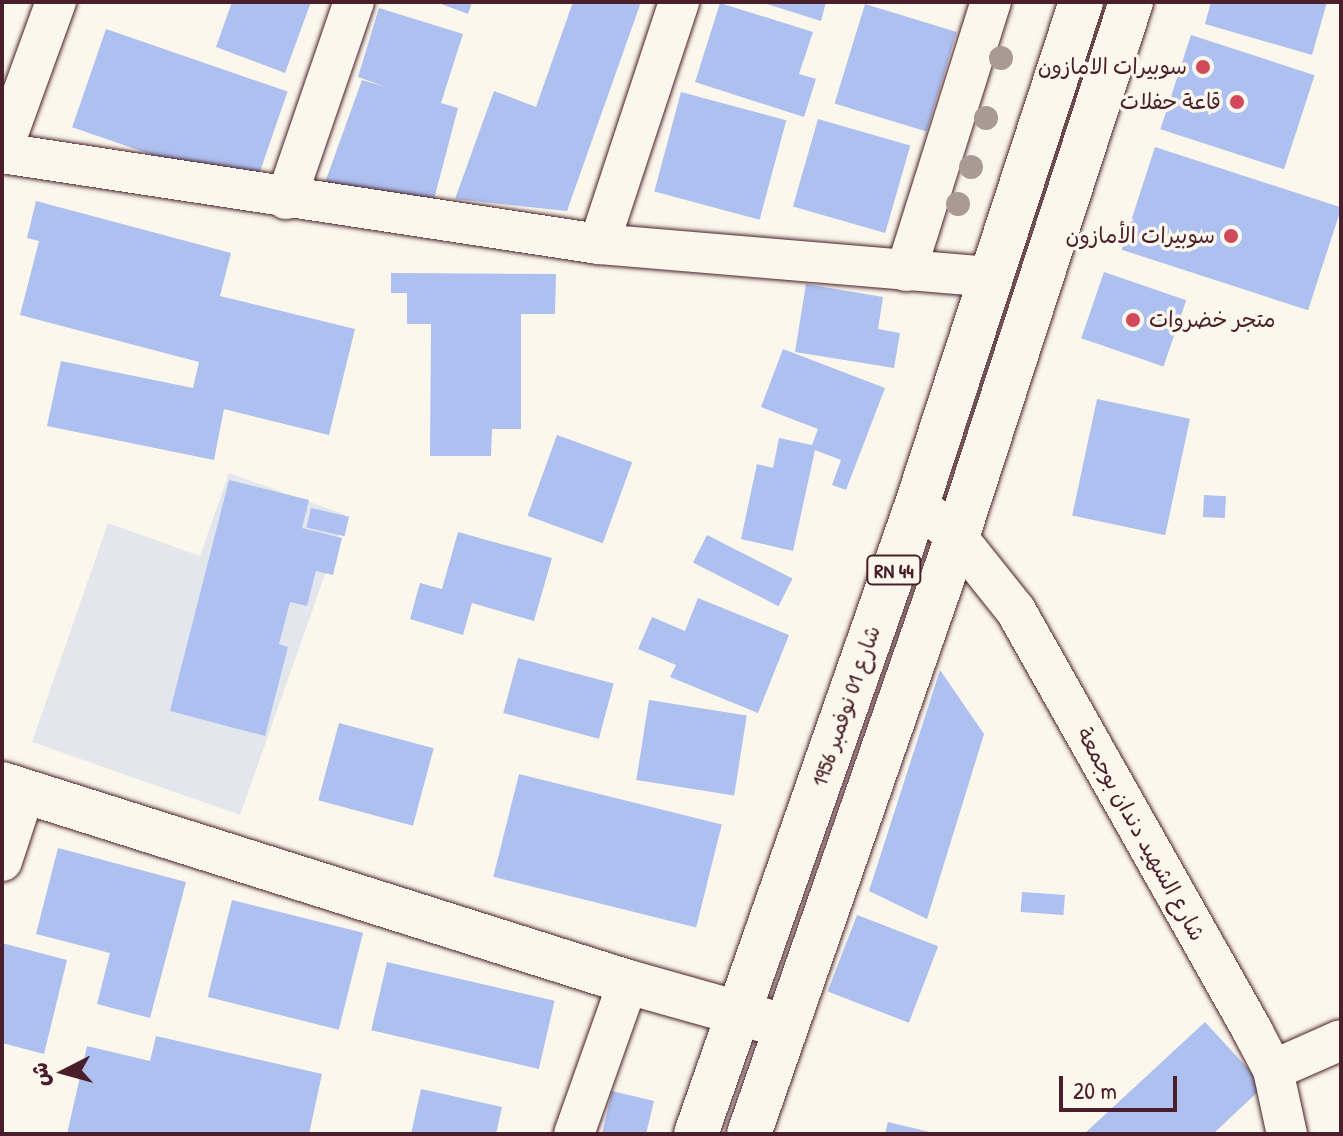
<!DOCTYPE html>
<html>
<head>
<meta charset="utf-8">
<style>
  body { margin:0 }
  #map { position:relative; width:1343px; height:1136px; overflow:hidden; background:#fbf7ec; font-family:"Patrick Hand","Playpen Sans Arabic",sans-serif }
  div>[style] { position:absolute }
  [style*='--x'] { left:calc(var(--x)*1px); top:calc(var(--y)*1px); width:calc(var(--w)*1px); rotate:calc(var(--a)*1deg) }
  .built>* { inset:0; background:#e4e6ed }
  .building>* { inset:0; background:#aec0ef; transform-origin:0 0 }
  .roads { filter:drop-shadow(0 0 2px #4a1f2b) drop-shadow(0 0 2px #4a1f2b) }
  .minor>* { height:40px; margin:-20px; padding:0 20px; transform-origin:20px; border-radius:20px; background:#fbf7ec }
  .secondary>* { height:44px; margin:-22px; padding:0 22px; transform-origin:22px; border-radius:22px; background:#fbf7ec }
  .primary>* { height:44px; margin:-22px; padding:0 22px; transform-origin:22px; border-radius:22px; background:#fbf7ec }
  .trees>* { width:24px; height:24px; margin:-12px; border-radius:50%; background:#a99b92 }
  .dots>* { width:22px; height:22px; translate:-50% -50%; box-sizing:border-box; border:4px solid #fbf7ec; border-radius:50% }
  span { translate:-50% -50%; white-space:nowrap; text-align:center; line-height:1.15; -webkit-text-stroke:7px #fbf7ec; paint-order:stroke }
  .shield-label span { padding:2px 6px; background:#fbf7ec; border:2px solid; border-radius:6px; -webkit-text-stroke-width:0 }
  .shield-label { font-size:20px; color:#4a1f2b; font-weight:700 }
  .poi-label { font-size:22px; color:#4a1f2b }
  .right { translate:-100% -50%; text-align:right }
  .left { translate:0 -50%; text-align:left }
  .street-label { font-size:22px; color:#4a1f2b }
  .frame { position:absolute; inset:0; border:4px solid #4a1f2b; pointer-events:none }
  .north { position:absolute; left:24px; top:1032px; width:80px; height:80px; -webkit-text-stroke:6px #fbf7ec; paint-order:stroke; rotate:264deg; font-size:22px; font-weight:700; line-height:32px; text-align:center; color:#4a1f2b }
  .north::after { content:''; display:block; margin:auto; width:28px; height:36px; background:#4a1f2b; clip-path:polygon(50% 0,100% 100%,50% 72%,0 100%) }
  .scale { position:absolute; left:1059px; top:1076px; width:118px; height:36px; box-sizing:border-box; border:4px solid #4a1f2b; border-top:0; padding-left:10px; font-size:24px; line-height:28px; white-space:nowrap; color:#4a1f2b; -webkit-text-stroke:6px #fbf7ec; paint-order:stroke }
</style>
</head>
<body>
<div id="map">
  <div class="built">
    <i style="clip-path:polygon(229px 473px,346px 515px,240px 815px,32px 742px,108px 523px,200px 556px)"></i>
  </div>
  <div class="building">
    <i style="clip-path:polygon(232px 2px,311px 2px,285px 73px,216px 47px)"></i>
    <i style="clip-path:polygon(436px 2px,472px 2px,468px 14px)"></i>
    <i style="clip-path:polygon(573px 2px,641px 2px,567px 211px,455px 199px,494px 91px,536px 107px)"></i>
    <i style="clip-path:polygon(760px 2px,826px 2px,821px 21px)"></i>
    <i style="clip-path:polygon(1211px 2px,1327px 2px,1312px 55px,1205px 24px)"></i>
    <i style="clip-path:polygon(720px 3px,813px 32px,799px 74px,816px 79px,804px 117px,695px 82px)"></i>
    <i style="left:865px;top:4px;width:96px;height:104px;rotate:17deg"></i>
    <i style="clip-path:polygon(379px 8px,463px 34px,441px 103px,458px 108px,433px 203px,323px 188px,362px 80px,386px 87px,358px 77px)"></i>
    <i style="left:106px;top:29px;width:192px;height:104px;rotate:19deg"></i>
    <i style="left:1191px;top:35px;width:130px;height:99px;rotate:18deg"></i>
    <i style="left:681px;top:92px;width:109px;height:103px;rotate:15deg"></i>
    <i style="left:818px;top:119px;width:96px;height:91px;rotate:16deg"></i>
    <i style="left:1155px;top:147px;width:196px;height:108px;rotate:18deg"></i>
    <i style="clip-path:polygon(36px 201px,231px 253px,220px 296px,355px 329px,329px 435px,224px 409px,214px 460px,47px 426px,61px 361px,193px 388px,199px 362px,20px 315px,39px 241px,27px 238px)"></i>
    <i style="left:1104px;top:272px;width:87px;height:70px;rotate:19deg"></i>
    <i style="clip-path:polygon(391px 273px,556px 274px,555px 314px,521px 314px,521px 429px,492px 429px,491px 456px,430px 456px,431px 324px,407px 324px,407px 293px,391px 293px)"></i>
    <i style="clip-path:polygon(806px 284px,883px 297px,878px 329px,900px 333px,894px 368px,795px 352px)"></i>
    <i style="clip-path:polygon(783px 349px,885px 388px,846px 490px,832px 485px,841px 460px,815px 450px,793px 551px,741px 539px,757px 464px,773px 468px,779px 438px,812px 445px,818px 429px,761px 407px)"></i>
    <i style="left:1097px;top:399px;width:95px;height:119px;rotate:12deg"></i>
    <i style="left:557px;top:435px;width:80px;height:86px;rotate:20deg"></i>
    <i style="clip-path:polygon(229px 480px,309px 500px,302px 528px,342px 538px,333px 575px,316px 571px,307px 606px,290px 602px,279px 644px,288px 647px,265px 736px,170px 711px)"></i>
    <i style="left:1204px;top:495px;width:22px;height:22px;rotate:3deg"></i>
    <i style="left:311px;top:508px;width:39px;height:20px;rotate:13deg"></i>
    <i style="clip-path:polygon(458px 532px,552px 558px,534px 621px,472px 603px,463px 635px,410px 619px,420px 583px,442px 589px)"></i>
    <i style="left:707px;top:535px;width:96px;height:31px;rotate:27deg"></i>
    <i style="clip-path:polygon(698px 598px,789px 635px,758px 713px,670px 677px,676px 665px,638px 649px,652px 617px,685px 631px)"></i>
    <i style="left:518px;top:658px;width:99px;height:57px;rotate:15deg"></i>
    <i style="clip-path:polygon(940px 670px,984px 734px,927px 919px,869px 891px)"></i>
    <i style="left:649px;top:700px;width:99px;height:81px;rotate:9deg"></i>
    <i style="left:339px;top:723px;width:98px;height:80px;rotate:15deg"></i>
    <i style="left:519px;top:774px;width:209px;height:106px;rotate:14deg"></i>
    <i style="clip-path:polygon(58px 848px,186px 882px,150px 1018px,97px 1004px,110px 953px,36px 934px)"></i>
    <i style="left:1022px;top:892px;width:43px;height:20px;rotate:4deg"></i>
    <i style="left:232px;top:900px;width:135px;height:100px;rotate:14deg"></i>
    <i style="left:857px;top:915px;width:87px;height:82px;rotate:21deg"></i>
    <i style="clip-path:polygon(2px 943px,67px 960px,44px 1054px,2px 1043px)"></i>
    <i style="left:387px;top:962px;width:172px;height:70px;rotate:13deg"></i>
    <i style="clip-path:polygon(1205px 1022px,1264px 1086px,1213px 1134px,1084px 1134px)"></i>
    <i style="clip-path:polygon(156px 1036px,322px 1074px,309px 1134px,67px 1134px,87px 1046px,150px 1061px)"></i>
    <i style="clip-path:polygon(421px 1089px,502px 1107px,496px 1134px,411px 1134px)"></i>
    <i style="clip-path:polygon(612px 1091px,654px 1101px,646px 1134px,602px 1134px)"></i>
    <i style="clip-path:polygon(888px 1122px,934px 1133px,934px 1134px,885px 1134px)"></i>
  </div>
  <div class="roads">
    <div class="minor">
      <i style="--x:2;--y:150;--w:158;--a:-70"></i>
      <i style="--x:2;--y:153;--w:604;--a:8.67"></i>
      <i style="--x:599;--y:244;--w:393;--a:4.8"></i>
      <i style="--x:286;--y:199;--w:208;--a:-71"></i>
      <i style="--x:599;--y:244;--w:255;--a:-71.7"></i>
      <i style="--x:906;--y:271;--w:282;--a:-72.5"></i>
      <i style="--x:917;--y:504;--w:52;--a:39.5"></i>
      <i style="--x:957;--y:537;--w:95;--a:51.4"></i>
      <i style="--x:1016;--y:611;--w:483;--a:60.6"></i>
      <i style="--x:1253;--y:1032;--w:43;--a:62.2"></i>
      <i style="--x:1273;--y:1070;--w:66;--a:77.7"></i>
      <i style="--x:2;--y:861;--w:74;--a:-71.8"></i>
      <i style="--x:1273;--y:1070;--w:74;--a:-23.8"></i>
      <i style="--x:574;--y:1134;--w:161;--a:-70.4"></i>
    </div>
    <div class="secondary">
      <i style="--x:2;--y:784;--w:657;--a:17.55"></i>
      <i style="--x:628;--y:982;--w:163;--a:15.7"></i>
    </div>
    <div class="primary">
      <i style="--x:696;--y:1134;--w:668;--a:-70.67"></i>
      <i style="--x:917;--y:504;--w:528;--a:-71.91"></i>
      <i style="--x:749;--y:1134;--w:632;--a:-70.79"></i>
      <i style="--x:957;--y:537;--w:563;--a:-71.98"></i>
    </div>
  </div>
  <div class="trees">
    <i style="left:1001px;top:58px"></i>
    <i style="left:986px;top:118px"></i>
    <i style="left:971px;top:167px"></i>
    <i style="left:958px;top:204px"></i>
  </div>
  <div class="dots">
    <i style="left:1203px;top:67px;background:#d1495b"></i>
    <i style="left:1237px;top:102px;background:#d1495b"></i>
    <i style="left:1231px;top:236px;background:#d1495b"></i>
    <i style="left:1133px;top:320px;background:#d1495b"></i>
  </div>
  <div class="shield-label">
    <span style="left:894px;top:570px">RN 44</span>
  </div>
  <div class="poi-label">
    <span class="right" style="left:1187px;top:67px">سوبيرات الامازون</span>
    <span class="right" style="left:1221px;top:102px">قاعة حفلات</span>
    <span class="right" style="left:1215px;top:236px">سوبيرات الأمازون</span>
    <span class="left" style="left:1149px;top:320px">متجر خضروات</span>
  </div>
  <div class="street-label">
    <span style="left:846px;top:706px;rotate:-71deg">شارع 01 نوفمبر 1956</span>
    <span style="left:1141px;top:834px;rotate:61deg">شارع الشهيد دندان بوجمعة</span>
  </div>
  <div class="frame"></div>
  <div class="north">ش</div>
  <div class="scale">20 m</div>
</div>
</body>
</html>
